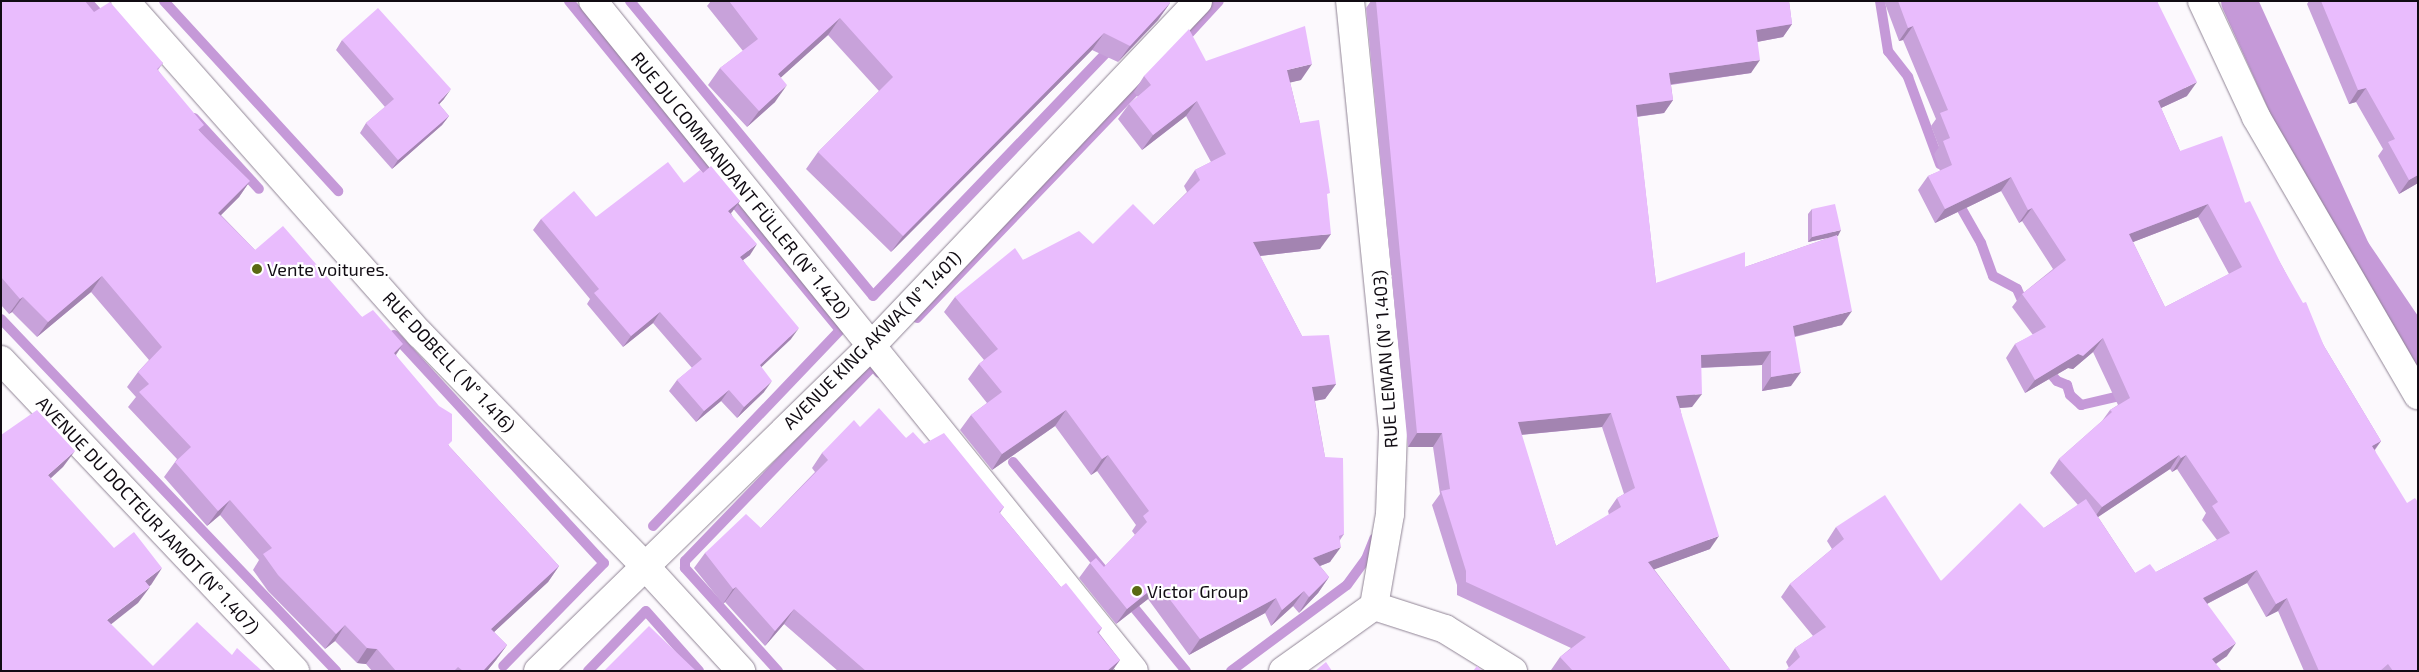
<!DOCTYPE html>
<html>
<head>
<meta charset="utf-8">
<style>
  body { margin:0 }
  #map { position:relative; width:2419px; height:672px; overflow:hidden; background:#fcf9fd; font-family:"Exo 2",sans-serif }
  div>[style] { position:absolute }
  [style*='--x'] { left:calc(var(--x)*1px); top:calc(var(--y)*1px); width:calc(var(--w)*1px); rotate:calc(var(--a)*1deg) }
  .stream>* { height:10px; margin:-5px; padding:0 5px; transform-origin:5px; border-radius:5px; background:#c599d8 }
  .canal>* { height:36px; margin:-18px; padding:0 18px; transform-origin:18px; border-radius:18px; background:#c599d8 }
  .roads { filter:drop-shadow(0 0 1px #908495) drop-shadow(0 0 1px #908495) }
  .street>* { height:28px; margin:-14px; padding:0 14px; transform-origin:14px; border-radius:14px; background:#fff }
  .secondary>* { height:28px; margin:-14px; padding:0 14px; transform-origin:14px; border-radius:14px; background:#fff }
  .wall>* { inset:0; background:#c8a2da }
  .shaded-wall>* { inset:0; background:#a384b1 }
  .building>* { inset:0; background:#e9bcfd }
  .dots>* { width:14px; height:14px; translate:-50% -50%; box-sizing:border-box; border:2px solid #fff; border-radius:50% }
  span { translate:-50% -50%; white-space:nowrap; text-align:center; line-height:1.15; -webkit-text-stroke:4.5px #fff; paint-order:stroke }
  .street-label { font-size:18px; color:#110c13 }
  .poi-label { font-size:18px; color:#110c13 }
  .left { translate:0 -50%; text-align:left }
  .frame { position:absolute; inset:0; border:2px solid #110c13; pointer-events:none }
</style>
</head>
<body>
<div id="map">
  <div class="stream">
    <i style="--x:87;--y:1;--w:27;--a:48"></i>
    <i style="--x:164;--y:1;--w:258;--a:47.5"></i>
    <i style="--x:569;--y:1;--w:230;--a:50.8"></i>
    <i style="--x:630;--y:1;--w:382;--a:50.5"></i>
    <i style="--x:873;--y:296;--w:345;--a:-46.2"></i>
    <i style="--x:1880;--y:1;--w:51;--a:80.9"></i>
    <i style="--x:1888;--y:51;--w:33;--a:52"></i>
    <i style="--x:1908;--y:77;--w:93;--a:69.8"></i>
    <i style="--x:1182;--y:41;--w:54;--a:-47.2"></i>
    <i style="--x:194;--y:118;--w:96;--a:47.5"></i>
    <i style="--x:1956;--y:199;--w:51;--a:60.4"></i>
    <i style="--x:1981;--y:243;--w:35;--a:70"></i>
    <i style="--x:1993;--y:276;--w:27;--a:28"></i>
    <i style="--x:2017;--y:289;--w:20;--a:66"></i>
    <i style="--x:917;--y:318;--w:327;--a:-46.2"></i>
    <i style="--x:1;--y:319;--w:486;--a:46.4"></i>
    <i style="--x:394;--y:335;--w:310;--a:47.4"></i>
    <i style="--x:604;--y:563;--w:144;--a:134.4"></i>
    <i style="--x:2046;--y:368;--w:17;--a:50"></i>
    <i style="--x:2057;--y:381;--w:11;--a:22"></i>
    <i style="--x:2067;--y:385;--w:10;--a:73"></i>
    <i style="--x:2070;--y:395;--w:15;--a:42"></i>
    <i style="--x:2081;--y:405;--w:37;--a:-13"></i>
    <i style="--x:2117;--y:397;--w:10;--a:6"></i>
    <i style="--x:1013;--y:462;--w:139;--a:50.2"></i>
    <i style="--x:653;--y:526;--w:271;--a:-46.3"></i>
    <i style="--x:840;--y:330;--w:174;--a:-129.6"></i>
    <i style="--x:1127;--y:599;--w:93;--a:50.7"></i>
    <i style="--x:588;--y:671;--w:83;--a:-46"></i>
    <i style="--x:646;--y:611;--w:80;--a:48.5"></i>
    <i style="--x:778;--y:671;--w:139;--a:-132.1"></i>
    <i style="--x:685;--y:568;--w:7;--a:-90"></i>
    <i style="--x:685;--y:561;--w:271;--a:-46"></i>
    <i style="--x:873;--y:366;--w:9;--a:49"></i>
    <i style="--x:1231;--y:671;--w:144;--a:-36.6"></i>
    <i style="--x:1347;--y:585;--w:32;--a:-54"></i>
    <i style="--x:1366;--y:559;--w:22;--a:-68"></i>
  </div>
  <div class="canal">
    <i style="--x:2239;--y:1;--w:276;--a:65.6"></i>
    <i style="--x:2353;--y:252;--w:116;--a:55.9"></i>
  </div>
  <div class="roads">
    <div class="street">
      <i style="--x:125;--y:1;--w:445;--a:48.5"></i>
      <i style="--x:420;--y:334;--w:322;--a:45.9"></i>
      <i style="--x:644;--y:565;--w:144;--a:47.5"></i>
      <i style="--x:593;--y:1;--w:861;--a:51.08"></i>
      <i style="--x:2202;--y:1;--w:128;--a:65"></i>
      <i style="--x:2256;--y:117;--w:322;--a:59.8"></i>
      <i style="--x:1;--y:360;--w:428;--a:46.6"></i>
      <i style="--x:1374;--y:606;--w:75;--a:17.9"></i>
      <i style="--x:1445;--y:629;--w:80;--a:31.7"></i>
      <i style="--x:1283;--y:671;--w:112;--a:-35.5"></i>
      <i style="--x:1374;--y:606;--w:93;--a:-80.1"></i>
      <i style="--x:1390;--y:514;--w:83;--a:-87.9"></i>
      <i style="--x:1393;--y:431;--w:432;--a:-95.7"></i>
    </div>
    <div class="secondary">
      <i style="--x:538;--y:671;--w:465;--a:-44.3"></i>
      <i style="--x:871;--y:346;--w:475;--a:-46.5"></i>
    </div>
  </div>
  <div class="wall">
    <i style="clip-path:polygon(1px 1px,94px 12px,163px 63px,158px 70px,199px 132px,250px 181px,239px 197px,221px 215px,255px 250px,362px 317px,403px 344px,396px 355px,449px 446px,559px 566px,548px 582px,494px 632px,507px 645px,496px 660px,487px 671px,372px 671px,366px 664px,357px 663px,335px 641px,325px 649px,268px 591px,253px 570px,259px 560px,220px 515px,207px 526px,164px 477px,175px 462px,177px 459px,128px 407px,136px 397px,127px 387px,138px 372px,149px 360px,91px 292px,37px 337px,12px 312px,9px 314px,1px 305px)"></i>
    <i style="clip-path:polygon(711px 1px,1168px 1px,1170px 3px,1158px 20px,1118px 62px,1092px 50px,891px 252px,806px 169px,818px 152px,879px 91px,828px 35px,780px 78px,775px 102px,747px 127px,708px 85px,720px 68px,743px 51px,707px 6px)"></i>
    <i style="clip-path:polygon(evenodd,1371px 1px,1789px 1px,1792px 24px,1783px 37px,1757px 42px,1751px 73px,1671px 85px,1673px 100px,1664px 113px,1637px 117px,1656px 283px,1745px 267px,1834px 236px,1808px 242px,1808px 214px,1812px 209px,1837px 236px,1842px 325px,1795px 337px,1791px 386px,1762px 391px,1762px 365px,1701px 368px,1692px 407px,1680px 408px,1710px 549px,1654px 569px,1731px 671px,1552px 671px,1551px 670px,1560px 657px,1571px 648px,1457px 595px,1457px 585px,1432px 505px,1440px 494px,1433px 447px,1408px 447px,1366px 8px,1371px 1px,1602px 427px,1624px 494px,1617px 498px,1608px 511px,1609px 515px,1556px 546px,1521px 435px,1602px 427px)"></i>
    <i style="clip-path:polygon(evenodd,1884px 1px,2157px 1px,2187px 96px,2161px 108px,2180px 151px,2245px 203px,2282px 266px,2324px 346px,2381px 441px,2375px 450px,2418px 671px,2304px 671px,2278px 611px,2266px 617px,2247px 583px,2207px 604px,2227px 656px,2216px 664px,1789px 668px,1786px 662px,1795px 648px,1813px 636px,1781px 597px,1790px 584px,1832px 549px,1827px 541px,1836px 527px,1941px 581px,2044px 528px,2078px 505px,2050px 473px,2059px 459px,2102px 421px,2110px 410px,2118px 405px,2093px 352px,2073px 369px,2068px 368px,2025px 393px,2006px 358px,2015px 344px,2033px 335px,2012px 307px,2022px 294px,2053px 269px,2022px 221px,2019px 223px,2001px 191px,1935px 223px,1918px 190px,1928px 176px,1940px 171px,1934px 154px,1939px 147px,1931px 126px,1936px 119px,1903px 40px,1899px 41px,1884px 1px,2198px 217px,2229px 274px,2165px 307px,2133px 242px,2198px 217px,1884px 1px,2170px 469px,2172px 472px,2177px 469px,2206px 513px,2202px 520px,2217px 540px,2156px 572px,2135px 573px,2098px 517px,2170px 469px)"></i>
    <i style="clip-path:polygon(2309px 1px,2418px 1px,2418px 183px,2399px 194px,2378px 156px,2383px 149px,2356px 102px,2349px 104px,2307px 4px)"></i>
    <i style="clip-path:polygon(342px 40px,444px 99px,439px 104px,449px 116px,442px 125px,392px 169px,360px 133px,366px 123px,385px 107px,336px 50px)"></i>
    <i style="clip-path:polygon(1206px 61px,1301px 80px,1290px 82px,1300px 123px,1327px 197px,1320px 249px,1260px 256px,1302px 336px,1336px 384px,1325px 399px,1315px 401px,1325px 457px,1344px 534px,1340px 540px,1330px 562px,1320px 566px,1329px 577px,1318px 593px,1299px 613px,1293px 606px,1271px 626px,1265px 613px,1189px 655px,1148px 599px,1116px 624px,1079px 578px,1090px 563px,1104px 567px,1135px 535px,1132px 531px,1136px 525px,1097px 471px,1091px 475px,1055px 426px,992px 470px,960px 430px,971px 415px,987px 403px,968px 379px,979px 364px,984px 360px,944px 312px,955px 297px,1023px 260px,1093px 244px,1154px 225px,1187px 192px,1184px 186px,1195px 170px,1211px 162px,1186px 116px,1142px 150px,1118px 119px,1129px 104px,1138px 97px,1134px 92px,1144px 76px)"></i>
    <i style="clip-path:polygon(703px 173px,740px 201px,731px 213px,750px 255px,743px 260px,791px 339px,761px 367px,764px 392px,737px 418px,721px 401px,696px 422px,669px 391px,677px 380px,692px 368px,653px 323px,623px 347px,587px 304px,590px 299px,533px 230px,541px 219px,596px 217px,684px 183px)"></i>
    <i style="clip-path:polygon(860px 427px,906px 438px,924px 444px,1004px 507px,1000px 513px,1061px 587px,1102px 628px,1099px 633px,1120px 660px,1112px 671px,838px 671px,784px 624px,765px 646px,725px 602px,723px 604px,694px 568px,705px 553px,761px 528px,815px 472px,812px 468px,822px 453px)"></i>
  </div>
  <div class="shaded-wall">
    <i style="clip-path:polygon(1170px 3px,1158px 20px,1118px 62px,1130px 46px)"></i>
    <i style="clip-path:polygon(840px 18px,828px 35px,766px 91px,778px 74px)"></i>
    <i style="clip-path:polygon(1792px 24px,1783px 37px,1746px 44px,1756px 30px)"></i>
    <i style="clip-path:polygon(1913px 26px,1903px 40px,1899px 41px,1908px 28px)"></i>
    <i style="clip-path:polygon(1104px 33px,1092px 50px,891px 252px,903px 236px)"></i>
    <i style="clip-path:polygon(1760px 60px,1751px 73px,1659px 86px,1669px 73px)"></i>
    <i style="clip-path:polygon(1312px 64px,1301px 80px,1276px 86px,1287px 70px)"></i>
    <i style="clip-path:polygon(2197px 82px,2187px 96px,2148px 114px,2158px 101px)"></i>
    <i style="clip-path:polygon(787px 85px,775px 102px,747px 127px,759px 111px)"></i>
    <i style="clip-path:polygon(2366px 88px,2356px 102px,2349px 104px,2358px 90px)"></i>
    <i style="clip-path:polygon(451px 89px,444px 99px,431px 113px,438px 103px)"></i>
    <i style="clip-path:polygon(1673px 100px,1664px 113px,1626px 118px,1636px 105px)"></i>
    <i style="clip-path:polygon(1197px 101px,1186px 116px,1142px 150px,1153px 135px)"></i>
    <i style="clip-path:polygon(449px 116px,442px 125px,392px 169px,398px 160px)"></i>
    <i style="clip-path:polygon(2418px 175px,2418px 183px,2399px 194px,2409px 180px)"></i>
    <i style="clip-path:polygon(2011px 177px,2001px 191px,1935px 223px,1945px 209px)"></i>
    <i style="clip-path:polygon(250px 181px,239px 197px,208px 228px,218px 213px)"></i>
    <i style="clip-path:polygon(740px 201px,732px 212px,721px 222px,728px 211px)"></i>
    <i style="clip-path:polygon(2208px 204px,2198px 217px,2120px 247px,2129px 234px)"></i>
    <i style="clip-path:polygon(2032px 208px,2022px 221px,2019px 223px,2028px 210px)"></i>
    <i style="clip-path:polygon(1841px 230px,1838px 236px,1808px 242px,1812px 237px)"></i>
    <i style="clip-path:polygon(1331px 234px,1320px 249px,1242px 258px,1253px 242px)"></i>
    <i style="clip-path:polygon(757px 244px,750px 255px,732px 268px,740px 257px)"></i>
    <i style="clip-path:polygon(102px 276px,91px 292px,37px 337px,48px 322px)"></i>
    <i style="clip-path:polygon(23px 297px,12px 312px,9px 314px,20px 299px)"></i>
    <i style="clip-path:polygon(1852px 311px,1842px 325px,1784px 339px,1793px 326px)"></i>
    <i style="clip-path:polygon(660px 312px,653px 323px,623px 347px,631px 336px)"></i>
    <i style="clip-path:polygon(799px 328px,791px 339px,752px 376px,760px 365px)"></i>
    <i style="clip-path:polygon(2103px 338px,2093px 352px,2073px 369px,2068px 368px,2025px 393px,2035px 380px)"></i>
    <i style="clip-path:polygon(403px 344px,392px 360px,394px 353px)"></i>
    <i style="clip-path:polygon(1771px 351px,1762px 365px,1692px 368px,1701px 355px)"></i>
    <i style="clip-path:polygon(1801px 372px,1791px 386px,1762px 391px,1771px 377px)"></i>
    <i style="clip-path:polygon(772px 381px,764px 392px,737px 418px,744px 407px)"></i>
    <i style="clip-path:polygon(1336px 384px,1325px 399px,1301px 403px,1312px 387px)"></i>
    <i style="clip-path:polygon(729px 390px,721px 401px,696px 422px,704px 411px)"></i>
    <i style="clip-path:polygon(1702px 394px,1692px 407px,1667px 409px,1676px 396px)"></i>
    <i style="clip-path:polygon(1066px 410px,1055px 426px,992px 470px,1002px 454px)"></i>
    <i style="clip-path:polygon(1611px 413px,1602px 427px,1508px 436px,1518px 422px)"></i>
    <i style="clip-path:polygon(1417px 433px,1442px 433px,1433px 447px,1408px 447px)"></i>
    <i style="clip-path:polygon(2381px 441px,2371px 454px,2372px 446px)"></i>
    <i style="clip-path:polygon(75px 451px,63px 467px,37px 491px,48px 475px)"></i>
    <i style="clip-path:polygon(1108px 455px,1097px 471px,1091px 475px,1102px 459px)"></i>
    <i style="clip-path:polygon(2179px 455px,2170px 469px,2092px 521px,2102px 507px)"></i>
    <i style="clip-path:polygon(2186px 455px,2177px 469px,2172px 472px,2181px 458px)"></i>
    <i style="clip-path:polygon(230px 500px,220px 515px,207px 526px,218px 511px)"></i>
    <i style="clip-path:polygon(1719px 536px,1710px 549px,1639px 575px,1648px 562px)"></i>
    <i style="clip-path:polygon(1341px 547px,1330px 562px,1302px 573px,1313px 558px)"></i>
    <i style="clip-path:polygon(559px 566px,548px 582px,480px 645px,491px 629px)"></i>
    <i style="clip-path:polygon(162px 568px,151px 585px,134px 598px,145px 581px)"></i>
    <i style="clip-path:polygon(2257px 570px,2247px 583px,2193px 611px,2203px 598px)"></i>
    <i style="clip-path:polygon(1329px 577px,1318px 593px,1299px 613px,1309px 597px)"></i>
    <i style="clip-path:polygon(1158px 584px,1148px 599px,1116px 624px,1127px 609px)"></i>
    <i style="clip-path:polygon(150px 587px,138px 603px,95px 637px,107px 620px)"></i>
    <i style="clip-path:polygon(736px 587px,725px 602px,723px 604px,733px 589px)"></i>
    <i style="clip-path:polygon(1304px 591px,1293px 606px,1271px 626px,1282px 610px)"></i>
    <i style="clip-path:polygon(1276px 598px,1265px 613px,1189px 655px,1200px 639px)"></i>
    <i style="clip-path:polygon(2287px 598px,2278px 611px,2266px 617px,2276px 604px)"></i>
    <i style="clip-path:polygon(794px 609px,784px 624px,765px 646px,775px 631px)"></i>
    <i style="clip-path:polygon(345px 625px,335px 641px,325px 649px,336px 634px)"></i>
    <i style="clip-path:polygon(2236px 643px,2227px 656px,2205px 671px,2212px 659px)"></i>
    <i style="clip-path:polygon(507px 645px,496px 660px,487px 671px,483px 671px)"></i>
    <i style="clip-path:polygon(367px 648px,377px 649px,366px 664px,357px 663px)"></i>
    <i style="clip-path:polygon(1120px 660px,1112px 671px,1107px 671px)"></i>
  </div>
  <div class="building">
    <i style="clip-path:polygon(1px 1px,85px 1px,94px 12px,110px 2px,163px 63px,157px 69px,204px 125px,198px 130px,250px 181px,218px 213px,255px 250px,283px 226px,362px 317px,373px 310px,403px 344px,394px 353px,439px 406px,452px 414px,452px 441px,448px 445px,559px 566px,491px 629px,507px 645px,483px 671px,463px 671px,458px 667px,454px 671px,396px 671px,377px 649px,367px 648px,345px 625px,336px 634px,278px 575px,263px 554px,272px 548px,230px 500px,218px 511px,175px 462px,191px 447px,139px 392px,149px 384px,138px 372px,162px 347px,102px 276px,48px 322px,23px 297px,20px 299px,1px 277px)"></i>
    <i style="clip-path:polygon(729px 1px,1168px 1px,1170px 3px,1130px 46px,1104px 33px,903px 236px,818px 152px,893px 77px,840px 18px,778px 74px,787px 85px,759px 111px,720px 68px,758px 39px)"></i>
    <i style="clip-path:polygon(evenodd,1376px 1px,1789px 1px,1792px 24px,1756px 30px,1760px 60px,1669px 73px,1673px 100px,1636px 105px,1656px 283px,1745px 252px,1745px 267px,1837px 235px,1852px 311px,1793px 326px,1801px 372px,1771px 377px,1771px 351px,1701px 355px,1702px 394px,1676px 396px,1719px 536px,1648px 562px,1731px 671px,1573px 671px,1560px 657px,1586px 637px,1466px 582px,1466px 571px,1441px 491px,1450px 489px,1442px 433px,1417px 433px,1376px 1px,1611px 413px,1635px 488px,1617px 498px,1621px 507px,1556px 546px,1518px 422px,1611px 413px)"></i>
    <i style="clip-path:polygon(evenodd,1898px 1px,2157px 1px,2197px 82px,2158px 101px,2180px 151px,2222px 136px,2245px 203px,2250px 201px,2282px 266px,2303px 303px,2306px 302px,2324px 346px,2381px 441px,2372px 446px,2407px 503px,2415px 498px,2418px 502px,2418px 671px,2393px 671px,2388px 664px,2380px 671px,2319px 671px,2287px 598px,2276px 604px,2257px 570px,2203px 598px,2236px 643px,2212px 659px,2222px 671px,1785px 671px,1800px 657px,1795px 648px,1826px 627px,1790px 584px,1844px 539px,1836px 527px,1885px 495px,1941px 581px,2020px 503px,2044px 528px,2086px 499px,2135px 573px,2150px 564px,2156px 572px,2230px 533px,2212px 506px,2218px 502px,2186px 455px,2181px 458px,2179px 455px,2102px 507px,2059px 459px,2112px 412px,2110px 410px,2130px 398px,2103px 338px,2083px 356px,2078px 354px,2035px 380px,2015px 344px,2046px 327px,2022px 294px,2066px 260px,2032px 208px,2028px 210px,2011px 177px,1945px 209px,1928px 176px,1952px 165px,1943px 141px,1950px 138px,1940px 113px,1948px 110px,1913px 26px,1908px 28px,1898px 1px,2208px 204px,2242px 267px,2165px 307px,2129px 234px,2208px 204px)"></i>
    <i style="clip-path:polygon(2321px 1px,2418px 1px,2418px 175px,2409px 180px,2388px 142px,2395px 139px,2366px 88px,2358px 90px)"></i>
    <i style="clip-path:polygon(378px 8px,451px 89px,438px 103px,449px 116px,398px 160px,366px 123px,394px 99px,342px 40px)"></i>
    <i style="clip-path:polygon(1305px 26px,1312px 64px,1287px 70px,1300px 123px,1319px 120px,1330px 193px,1327px 194px,1331px 234px,1253px 242px,1302px 336px,1329px 335px,1336px 384px,1312px 387px,1325px 457px,1343px 458px,1344px 534px,1339px 536px,1341px 547px,1313px 558px,1329px 577px,1309px 597px,1304px 591px,1282px 610px,1276px 598px,1200px 639px,1158px 584px,1127px 609px,1090px 563px,1096px 558px,1104px 567px,1147px 522px,1143px 516px,1149px 511px,1108px 455px,1102px 459px,1066px 410px,1002px 454px,971px 415px,1002px 392px,979px 364px,998px 349px,955px 297px,1015px 248px,1023px 260px,1079px 231px,1093px 244px,1133px 204px,1154px 225px,1200px 180px,1195px 170px,1226px 154px,1197px 101px,1153px 135px,1129px 104px,1151px 85px,1144px 76px,1189px 29px,1206px 61px)"></i>
    <i style="clip-path:polygon(668px 162px,684px 183px,700px 170px,703px 173px,711px 166px,740px 201px,728px 211px,757px 244px,740px 257px,799px 328px,760px 365px,772px 381px,744px 407px,729px 390px,704px 411px,677px 380px,702px 359px,660px 312px,631px 336px,594px 293px,599px 289px,541px 219px,574px 191px,596px 217px)"></i>
    <i style="clip-path:polygon(1835px 204px,1841px 230px,1812px 237px,1812px 209px)"></i>
    <i style="clip-path:polygon(879px 408px,906px 438px,913px 432px,924px 444px,944px 433px,1004px 507px,999px 512px,1061px 587px,1066px 583px,1102px 628px,1097px 632px,1120px 660px,1107px 671px,866px 671px,794px 609px,775px 631px,736px 587px,733px 589px,705px 553px,746px 514px,761px 528px,828px 460px,822px 453px,854px 420px,860px 427px)"></i>
    <i style="clip-path:polygon(37px 410px,75px 451px,48px 475px,114px 548px,134px 532px,162px 568px,145px 581px,150px 587px,107px 620px,153px 666px,197px 622px,232px 655px,237px 648px,262px 671px,1px 671px,1px 435px)"></i>
    <i style="clip-path:polygon(649px 626px,696px 671px,604px 671px)"></i>
    <i style="clip-path:polygon(1326px 662px,1332px 671px,1315px 671px)"></i>
    <i style="clip-path:polygon(1477px 666px,1482px 671px,1473px 671px)"></i>
  </div>
  <div class="dots">
    <i style="left:257px;top:269px;background:#5a6913"></i>
    <i style="left:1137px;top:591px;background:#5a6913"></i>
  </div>
  <div class="street-label">
    <span style="left:741px;top:185px;rotate:51deg">RUE DU COMMANDANT FÜLLER (N° 1.420)</span>
    <span style="left:872px;top:340px;rotate:-45deg">AVENUE KING AKWA( N° 1.401)</span>
    <span style="left:1385px;top:359px;rotate:-94deg">RUE LEMAN (N° 1.403)</span>
    <span style="left:449px;top:362px;rotate:47deg">RUE DOBELL ( N° 1.416)</span>
    <span style="left:148px;top:515px;rotate:47deg">AVENUE DU DOCTEUR JAMOT (N° 1.407)</span>
  </div>
  <div class="poi-label">
    <span class="left" style="left:267px;top:269px">Vente voitures.</span>
    <span class="left" style="left:1147px;top:591px">Victor Group</span>
  </div>
  <div class="frame"></div>
</div>
</body>
</html>
